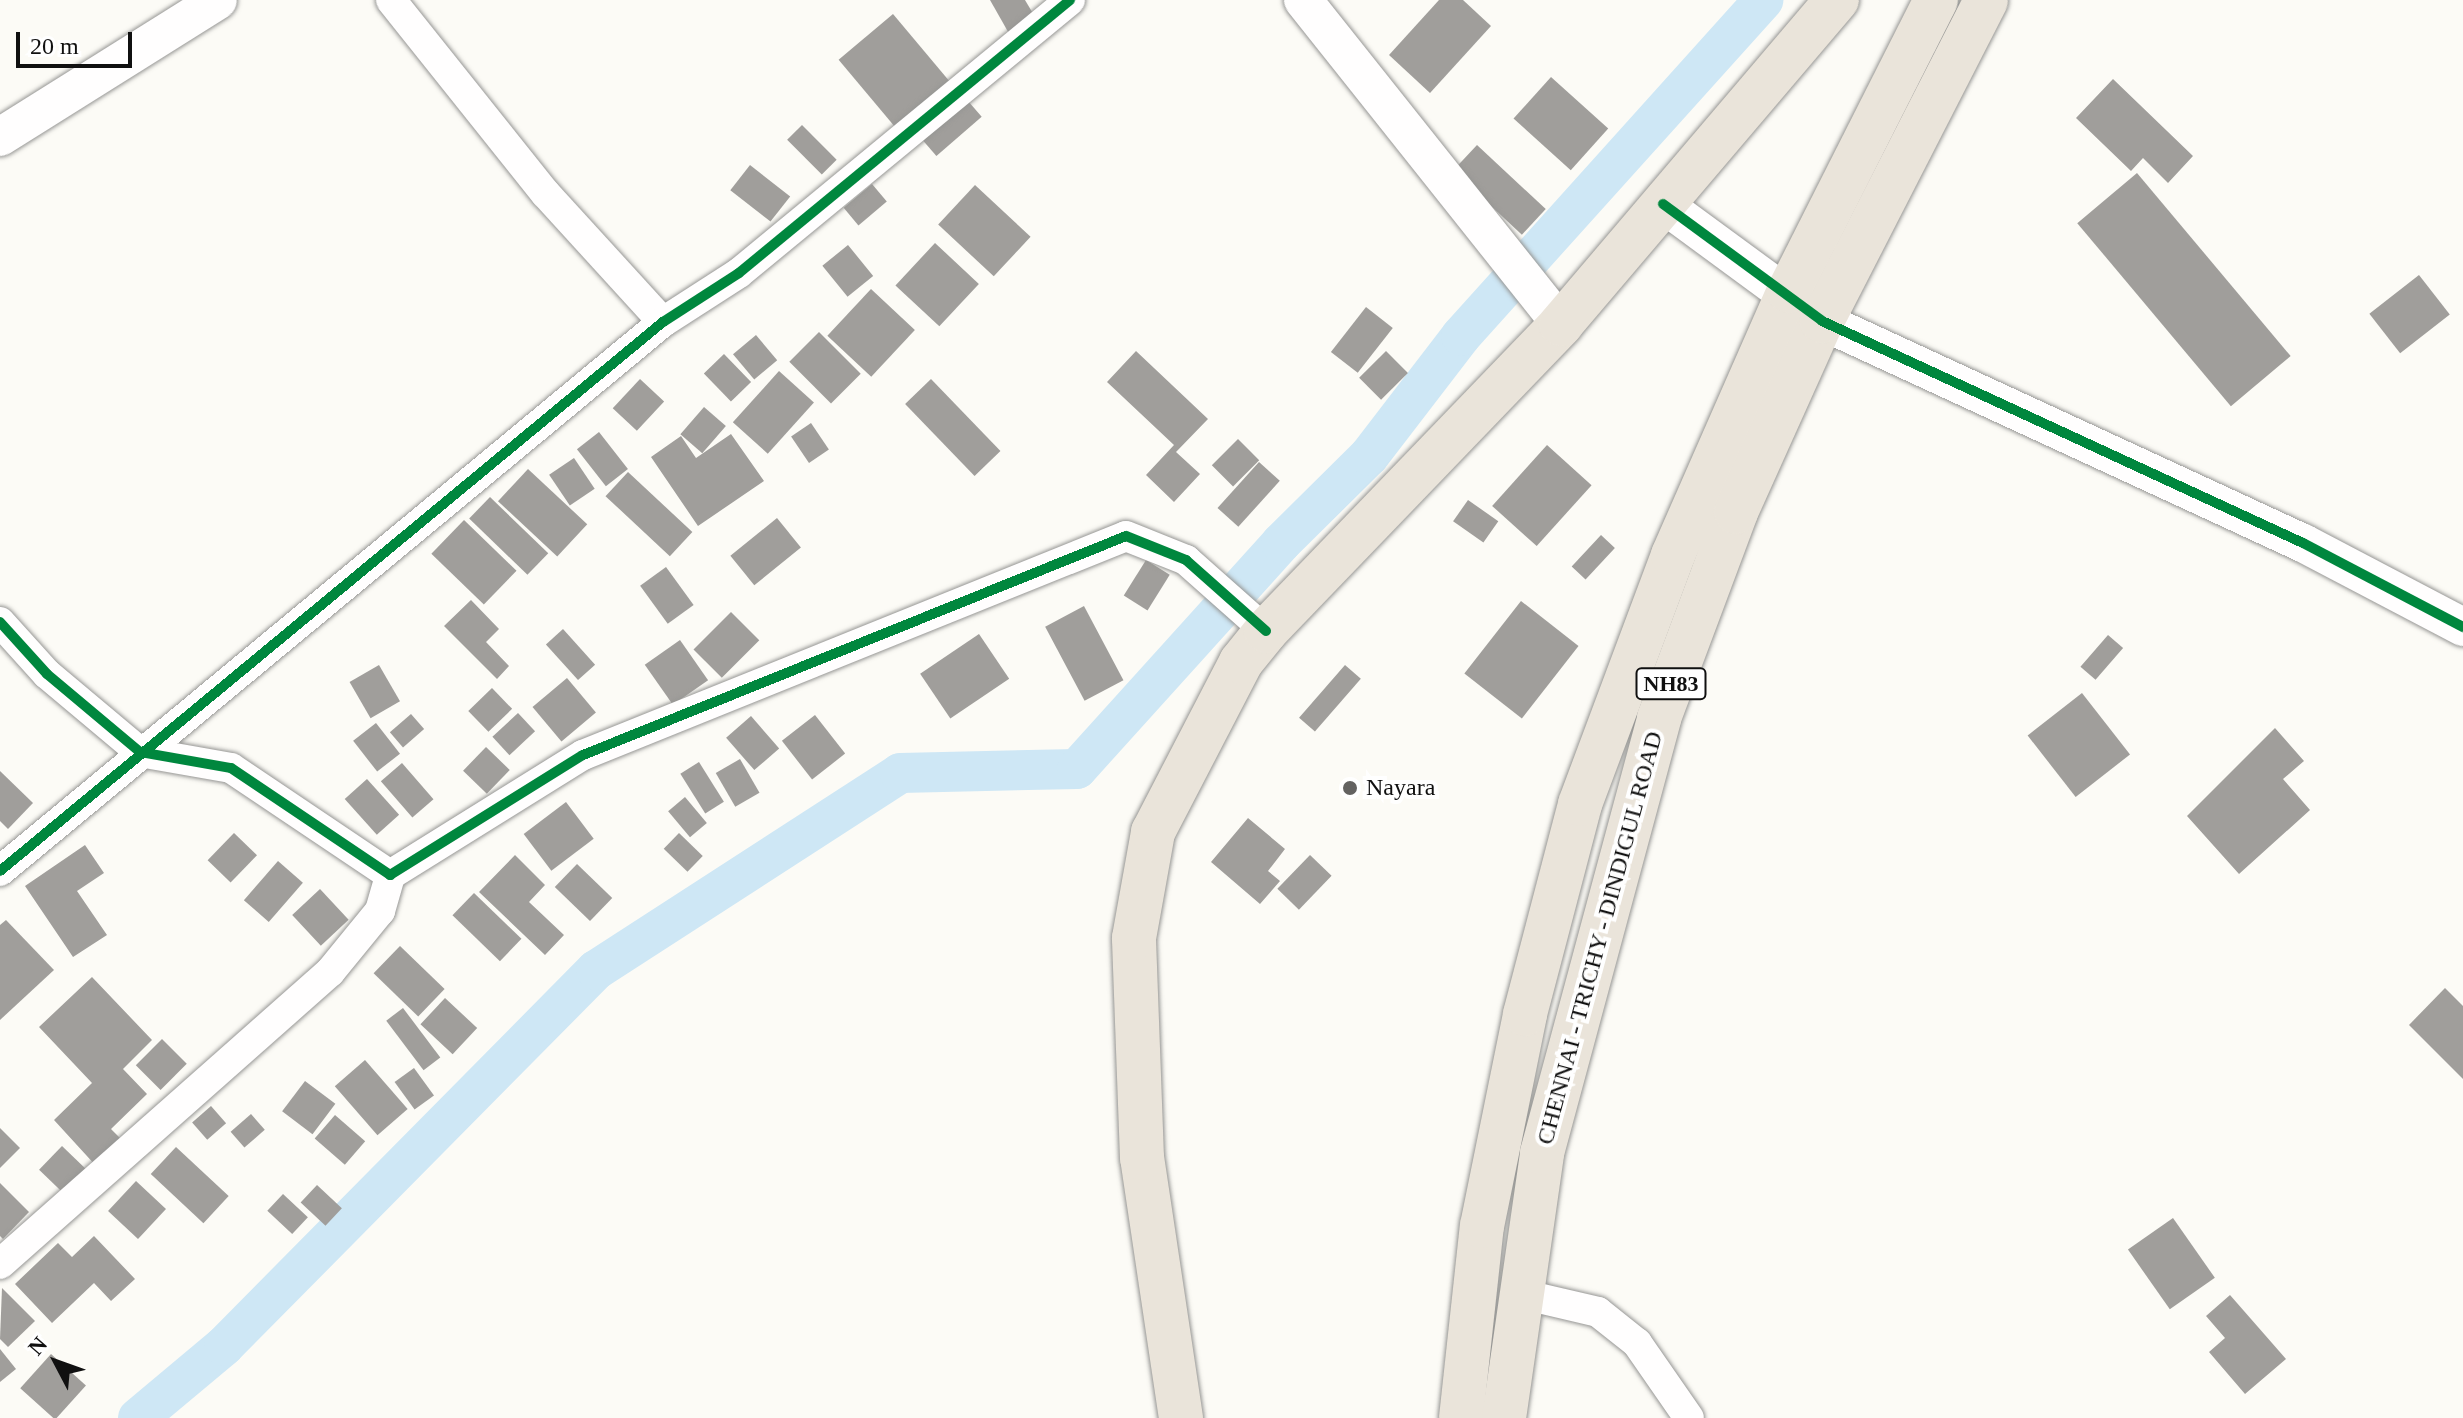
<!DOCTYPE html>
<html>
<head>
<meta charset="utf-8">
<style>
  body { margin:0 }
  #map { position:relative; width:2463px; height:1418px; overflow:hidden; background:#fcfbf6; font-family:Georgia,serif }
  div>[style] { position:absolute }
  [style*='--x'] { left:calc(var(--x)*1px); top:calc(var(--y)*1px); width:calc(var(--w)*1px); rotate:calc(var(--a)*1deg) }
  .canal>* { height:40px; margin:-20px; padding:0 20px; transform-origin:20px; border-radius:20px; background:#cee7f5 }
  .building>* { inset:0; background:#a09e9b; transform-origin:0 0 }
  .roads { filter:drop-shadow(0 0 2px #969694) drop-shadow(0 0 2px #969694) }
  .minor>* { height:30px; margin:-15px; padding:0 15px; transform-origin:15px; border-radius:15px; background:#fffefe }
  .tertiary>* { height:38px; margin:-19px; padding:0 19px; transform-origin:19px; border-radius:19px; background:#fffefe }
  .trunk>* { height:44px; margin:-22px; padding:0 22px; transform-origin:22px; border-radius:22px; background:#eae4da }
  .cycleway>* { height:10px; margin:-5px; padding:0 5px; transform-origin:5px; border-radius:5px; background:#00873e }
  .dots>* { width:22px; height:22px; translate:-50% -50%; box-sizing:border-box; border:4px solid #fff; border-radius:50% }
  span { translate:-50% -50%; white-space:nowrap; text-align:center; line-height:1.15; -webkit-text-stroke:8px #fff; paint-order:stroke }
  .shield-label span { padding:2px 6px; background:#fff; border:2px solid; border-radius:6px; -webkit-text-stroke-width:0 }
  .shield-label { font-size:22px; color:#101010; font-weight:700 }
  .poi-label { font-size:24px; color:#101010 }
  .left { translate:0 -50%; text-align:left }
  .street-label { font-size:24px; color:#101010 }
  .north { position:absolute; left:16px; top:1322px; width:80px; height:80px; -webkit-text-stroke:6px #fff; paint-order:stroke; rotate:311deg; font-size:22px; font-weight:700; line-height:32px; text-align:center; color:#101010 }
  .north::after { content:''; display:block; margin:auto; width:28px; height:36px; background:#101010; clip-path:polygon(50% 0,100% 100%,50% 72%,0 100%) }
  .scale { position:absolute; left:16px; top:32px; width:116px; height:36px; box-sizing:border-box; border:4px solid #101010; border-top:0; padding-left:10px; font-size:24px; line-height:28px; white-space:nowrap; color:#101010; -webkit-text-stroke:6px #fff; paint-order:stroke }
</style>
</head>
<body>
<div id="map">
  <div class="canal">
    <i style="--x:138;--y:1418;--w:112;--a:-39.9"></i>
    <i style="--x:224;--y:1346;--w:529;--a:-45.31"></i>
    <i style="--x:596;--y:970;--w:362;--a:-32.9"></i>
    <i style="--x:900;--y:773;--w:177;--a:-1.3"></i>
    <i style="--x:1077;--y:769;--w:304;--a:-47.9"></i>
    <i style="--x:1281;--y:543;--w:124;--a:-44.7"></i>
    <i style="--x:1369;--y:456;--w:151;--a:-52.5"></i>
    <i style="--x:1461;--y:336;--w:452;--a:-48"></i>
  </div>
  <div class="building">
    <i style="clip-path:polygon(990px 0,1025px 0,1038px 22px,1011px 37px)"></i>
    <i style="clip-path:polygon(1439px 0,1463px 0,1491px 26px,1430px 93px,1389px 55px)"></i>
    <i style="left:893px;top:14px;width:94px;height:71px;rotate:50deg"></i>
    <i style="left:1551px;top:77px;width:77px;height:56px;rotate:42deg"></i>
    <i style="clip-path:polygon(2113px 79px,2193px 156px,2168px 183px,2143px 158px,2131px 171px,2076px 118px)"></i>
    <i style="left:962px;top:94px;width:30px;height:60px;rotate:49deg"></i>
    <i style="left:802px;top:125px;width:49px;height:21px;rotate:45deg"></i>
    <i style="left:1477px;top:145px;width:94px;height:35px;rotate:43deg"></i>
    <i style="left:750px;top:165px;width:51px;height:32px;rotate:38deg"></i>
    <i style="left:2137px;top:173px;width:239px;height:78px;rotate:50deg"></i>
    <i style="left:872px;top:184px;width:23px;height:37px;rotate:50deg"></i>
    <i style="left:975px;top:185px;width:76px;height:54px;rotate:43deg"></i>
    <i style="left:935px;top:243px;width:60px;height:58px;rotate:43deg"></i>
    <i style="left:848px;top:245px;width:40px;height:33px;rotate:51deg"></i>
    <i style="left:2419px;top:275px;width:50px;height:63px;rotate:52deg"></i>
    <i style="left:871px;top:289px;width:60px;height:64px;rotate:43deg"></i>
    <i style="left:1366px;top:307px;width:34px;height:57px;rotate:38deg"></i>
    <i style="left:819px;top:332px;width:59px;height:42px;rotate:45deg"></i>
    <i style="left:756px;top:335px;width:33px;height:30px;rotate:50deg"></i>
    <i style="clip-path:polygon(1136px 351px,1208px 419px,1176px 452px,1200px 474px,1174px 502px,1146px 475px,1174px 445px,1107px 382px)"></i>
    <i style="left:1386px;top:351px;width:31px;height:38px;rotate:45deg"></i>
    <i style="left:724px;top:354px;width:39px;height:28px;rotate:46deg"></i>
    <i style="left:779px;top:371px;width:47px;height:69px;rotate:42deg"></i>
    <i style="left:640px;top:379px;width:33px;height:40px;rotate:43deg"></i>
    <i style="left:931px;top:379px;width:100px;height:36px;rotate:46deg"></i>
    <i style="left:704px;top:407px;width:29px;height:36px;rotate:41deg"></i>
    <i style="left:811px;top:423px;width:32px;height:24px;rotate:56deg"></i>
    <i style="left:599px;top:432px;width:47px;height:28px;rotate:52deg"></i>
    <i style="clip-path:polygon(731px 434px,764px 481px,698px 526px,651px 457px,681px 436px,696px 458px)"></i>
    <i style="left:1238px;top:439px;width:30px;height:37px;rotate:45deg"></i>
    <i style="left:1547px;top:445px;width:60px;height:82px;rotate:42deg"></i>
    <i style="left:574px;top:458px;width:37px;height:30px;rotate:56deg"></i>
    <i style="left:1259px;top:462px;width:28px;height:62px;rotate:42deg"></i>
    <i style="left:528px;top:469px;width:81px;height:44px;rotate:43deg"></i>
    <i style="left:628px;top:472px;width:88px;height:33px;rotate:43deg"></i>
    <i style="left:490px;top:497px;width:81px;height:30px;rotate:44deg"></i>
    <i style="left:1468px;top:500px;width:37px;height:26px;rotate:35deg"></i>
    <i style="left:777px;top:518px;width:38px;height:60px;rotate:51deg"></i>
    <i style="left:464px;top:520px;width:73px;height:47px;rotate:44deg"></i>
    <i style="left:1601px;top:535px;width:19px;height:43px;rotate:43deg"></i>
    <i style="left:1146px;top:560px;width:28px;height:42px;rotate:32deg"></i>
    <i style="left:666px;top:567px;width:47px;height:32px;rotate:54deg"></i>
    <i style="clip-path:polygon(471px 600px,499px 629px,486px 642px,509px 666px,497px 679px,444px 626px)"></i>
    <i style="left:1521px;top:601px;width:73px;height:92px;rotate:38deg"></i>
    <i style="left:1084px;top:606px;width:84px;height:44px;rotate:62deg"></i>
    <i style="left:731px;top:612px;width:40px;height:53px;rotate:45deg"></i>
    <i style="left:563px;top:629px;width:48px;height:23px;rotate:48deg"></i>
    <i style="left:979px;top:634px;width:54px;height:71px;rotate:56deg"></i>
    <i style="left:2108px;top:635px;width:20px;height:42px;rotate:41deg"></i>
    <i style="left:680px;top:640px;width:49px;height:43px;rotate:55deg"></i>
    <i style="left:379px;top:665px;width:42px;height:34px;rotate:60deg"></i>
    <i style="left:1345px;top:665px;width:21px;height:70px;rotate:41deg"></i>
    <i style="left:567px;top:678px;width:45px;height:45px;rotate:50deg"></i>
    <i style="left:492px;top:688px;width:29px;height:33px;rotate:46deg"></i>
    <i style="left:2082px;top:693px;width:78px;height:69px;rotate:52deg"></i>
    <i style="left:518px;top:713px;width:25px;height:35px;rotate:47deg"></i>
    <i style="left:411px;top:714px;width:20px;height:28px;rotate:49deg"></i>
    <i style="left:815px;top:715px;width:49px;height:42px;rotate:52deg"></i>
    <i style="left:751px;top:716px;width:43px;height:33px;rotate:49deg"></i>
    <i style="left:376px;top:723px;width:39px;height:29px;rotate:52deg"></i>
    <i style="clip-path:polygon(2275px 728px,2304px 761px,2283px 779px,2310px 810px,2239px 874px,2187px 816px)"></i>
    <i style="left:486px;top:747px;width:33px;height:33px;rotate:44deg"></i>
    <i style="left:740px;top:759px;width:39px;height:28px;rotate:60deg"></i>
    <i style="left:699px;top:762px;width:47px;height:22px;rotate:58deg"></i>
    <i style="left:402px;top:763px;width:48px;height:28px;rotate:49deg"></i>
    <i style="clip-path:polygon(0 771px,33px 803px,8px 829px,0 821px)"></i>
    <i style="left:367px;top:779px;width:48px;height:30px;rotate:48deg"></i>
    <i style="left:685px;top:797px;width:34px;height:22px;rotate:50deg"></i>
    <i style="left:566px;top:802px;width:46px;height:53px;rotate:53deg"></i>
    <i style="clip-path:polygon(1248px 818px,1285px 849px,1268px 871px,1280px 881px,1260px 904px,1211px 862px)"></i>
    <i style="left:234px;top:833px;width:32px;height:38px;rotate:44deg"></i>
    <i style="left:679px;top:833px;width:33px;height:22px;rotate:44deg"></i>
    <i style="clip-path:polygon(85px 845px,104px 873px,77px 891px,107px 935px,73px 957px,25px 886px)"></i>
    <i style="clip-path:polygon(515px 855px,545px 885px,529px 902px,564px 935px,545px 955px,479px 892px)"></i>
    <i style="left:1310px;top:855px;width:30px;height:47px;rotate:44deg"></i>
    <i style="left:278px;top:861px;width:33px;height:52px;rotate:41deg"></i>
    <i style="left:577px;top:864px;width:49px;height:32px;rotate:44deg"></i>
    <i style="left:320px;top:889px;width:42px;height:38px;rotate:47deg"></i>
    <i style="left:474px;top:893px;width:66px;height:31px;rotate:44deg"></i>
    <i style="clip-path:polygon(6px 920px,54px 970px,0 1020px,0 925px)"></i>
    <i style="left:400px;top:946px;width:62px;height:38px;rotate:44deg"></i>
    <i style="clip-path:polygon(92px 977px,152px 1040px,123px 1069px,147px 1094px,111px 1129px,124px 1142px,97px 1167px,54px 1120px,92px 1083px,39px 1027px)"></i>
    <i style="clip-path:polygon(2445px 988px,2463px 1006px,2463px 1079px,2409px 1025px)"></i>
    <i style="left:445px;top:998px;width:44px;height:36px;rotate:43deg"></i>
    <i style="left:403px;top:1008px;width:62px;height:21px;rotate:53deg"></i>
    <i style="left:162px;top:1039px;width:35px;height:37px;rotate:45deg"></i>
    <i style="left:365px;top:1060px;width:65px;height:40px;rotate:49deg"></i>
    <i style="left:414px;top:1068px;width:34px;height:24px;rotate:54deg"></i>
    <i style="left:305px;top:1081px;width:38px;height:38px;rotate:37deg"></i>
    <i style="left:211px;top:1106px;width:23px;height:25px;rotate:49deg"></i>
    <i style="left:251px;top:1114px;width:21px;height:27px;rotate:49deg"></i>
    <i style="left:335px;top:1115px;width:40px;height:31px;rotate:41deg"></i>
    <i style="clip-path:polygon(0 1128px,20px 1148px,0 1168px)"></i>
    <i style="left:62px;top:1146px;width:35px;height:33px;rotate:44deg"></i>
    <i style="left:176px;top:1147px;width:72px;height:37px;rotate:43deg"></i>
    <i style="left:136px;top:1181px;width:41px;height:41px;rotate:43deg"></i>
    <i style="clip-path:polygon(0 1183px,29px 1212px,3px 1239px,0 1236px)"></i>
    <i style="left:317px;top:1185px;width:34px;height:24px;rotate:43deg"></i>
    <i style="left:283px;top:1194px;width:34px;height:23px;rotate:43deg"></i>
    <i style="left:2173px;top:1218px;width:73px;height:55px;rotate:55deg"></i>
    <i style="clip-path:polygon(94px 1236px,135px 1279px,111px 1301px,94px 1283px,52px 1323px,15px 1284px,58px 1243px,72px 1257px)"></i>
    <i style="clip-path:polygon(2px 1288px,35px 1321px,8px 1347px,0 1339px)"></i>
    <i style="clip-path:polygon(2230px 1295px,2286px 1359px,2245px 1394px,2209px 1352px,2225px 1338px,2206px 1316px)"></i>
    <i style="clip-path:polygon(0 1349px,16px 1369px,0 1382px)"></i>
    <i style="left:51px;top:1354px;width:47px;height:46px;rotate:42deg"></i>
  </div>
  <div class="roads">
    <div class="minor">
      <i style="--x:391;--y:0;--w:248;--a:51.4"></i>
      <i style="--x:546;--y:194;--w:173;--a:47.6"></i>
      <i style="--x:0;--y:622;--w:70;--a:47.9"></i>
      <i style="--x:47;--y:674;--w:121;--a:40"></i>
      <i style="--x:140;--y:752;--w:92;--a:10"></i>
      <i style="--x:231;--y:768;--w:192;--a:33.9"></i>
      <i style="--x:390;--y:875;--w:227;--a:-31.9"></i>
      <i style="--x:583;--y:755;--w:585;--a:-21.96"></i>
      <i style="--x:1126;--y:536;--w:65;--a:21.8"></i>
      <i style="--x:1186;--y:560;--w:107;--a:41.6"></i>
      <i style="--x:0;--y:871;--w:861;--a:-39.63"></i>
      <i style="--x:663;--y:322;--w:90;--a:-32.8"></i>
      <i style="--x:739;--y:273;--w:429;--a:-39.5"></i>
      <i style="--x:0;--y:1264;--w:441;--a:-41.5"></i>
      <i style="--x:330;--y:972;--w:79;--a:-50.7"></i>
      <i style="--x:380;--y:911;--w:37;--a:-74"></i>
      <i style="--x:1517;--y:1293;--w:83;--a:13.2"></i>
      <i style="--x:1598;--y:1312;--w:50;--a:38.5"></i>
      <i style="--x:1637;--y:1343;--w:91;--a:55.3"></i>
    </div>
    <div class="tertiary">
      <i style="--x:1303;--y:0;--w:414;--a:51.5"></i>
      <i style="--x:0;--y:137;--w:257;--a:-32.1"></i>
      <i style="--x:1663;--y:204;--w:197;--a:36.3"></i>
      <i style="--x:1822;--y:321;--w:530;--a:24.78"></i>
      <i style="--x:2303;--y:543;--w:181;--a:27.7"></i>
    </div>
    <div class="trunk">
      <i style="--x:1181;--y:1418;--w:263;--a:-98.5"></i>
      <i style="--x:1142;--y:1158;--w:220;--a:-92.1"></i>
      <i style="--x:1134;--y:938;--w:108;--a:-79.8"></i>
      <i style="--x:1153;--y:832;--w:191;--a:-62.6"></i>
      <i style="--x:1241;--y:662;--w:40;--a:-51"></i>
      <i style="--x:1266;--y:631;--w:426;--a:-46.1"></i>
      <i style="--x:1561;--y:324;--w:426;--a:-49.6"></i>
      <i style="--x:1461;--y:1418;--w:193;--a:-83.8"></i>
      <i style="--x:1482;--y:1226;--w:216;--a:-78.5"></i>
      <i style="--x:1525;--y:1014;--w:217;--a:-75.3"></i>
      <i style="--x:1580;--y:804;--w:266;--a:-69.5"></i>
      <i style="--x:1673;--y:555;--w:288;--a:-66.3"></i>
      <i style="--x:1789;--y:291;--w:326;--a:-63.2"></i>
      <i style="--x:1504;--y:1418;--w:268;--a:-81.8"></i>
      <i style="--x:1542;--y:1153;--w:450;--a:-74.9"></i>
      <i style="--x:1659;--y:718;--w:220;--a:-69.5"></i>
      <i style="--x:1736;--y:512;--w:209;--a:-65.8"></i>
      <i style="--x:1822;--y:321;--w:360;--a:-62.9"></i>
    </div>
  </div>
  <div class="cycleway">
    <i style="--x:1663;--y:204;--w:197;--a:36.3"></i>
    <i style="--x:1822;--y:321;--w:530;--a:24.78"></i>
    <i style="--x:2303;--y:543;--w:181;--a:27.7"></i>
    <i style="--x:0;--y:622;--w:70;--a:47.9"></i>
    <i style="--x:47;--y:674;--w:121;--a:40"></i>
    <i style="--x:140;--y:752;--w:92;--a:10"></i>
    <i style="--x:231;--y:768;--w:192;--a:33.9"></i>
    <i style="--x:390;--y:875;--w:227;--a:-31.9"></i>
    <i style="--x:583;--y:755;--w:585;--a:-21.96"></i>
    <i style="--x:1126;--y:536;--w:65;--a:21.8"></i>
    <i style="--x:1186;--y:560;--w:107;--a:41.6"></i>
    <i style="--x:0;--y:871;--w:861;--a:-39.63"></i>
    <i style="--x:663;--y:322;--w:90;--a:-32.8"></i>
    <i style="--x:739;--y:273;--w:429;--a:-39.5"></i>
  </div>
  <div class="dots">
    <i style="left:1350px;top:788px;background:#636260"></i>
  </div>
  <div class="shield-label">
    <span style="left:1671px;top:684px">NH83</span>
  </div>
  <div class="poi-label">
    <span class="left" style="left:1366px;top:788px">Nayara</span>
  </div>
  <div class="street-label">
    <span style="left:1600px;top:938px;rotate:-75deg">CHENNAI - TRICHY - DINDIGUL ROAD</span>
  </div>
  <div class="north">N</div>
  <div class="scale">20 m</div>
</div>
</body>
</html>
